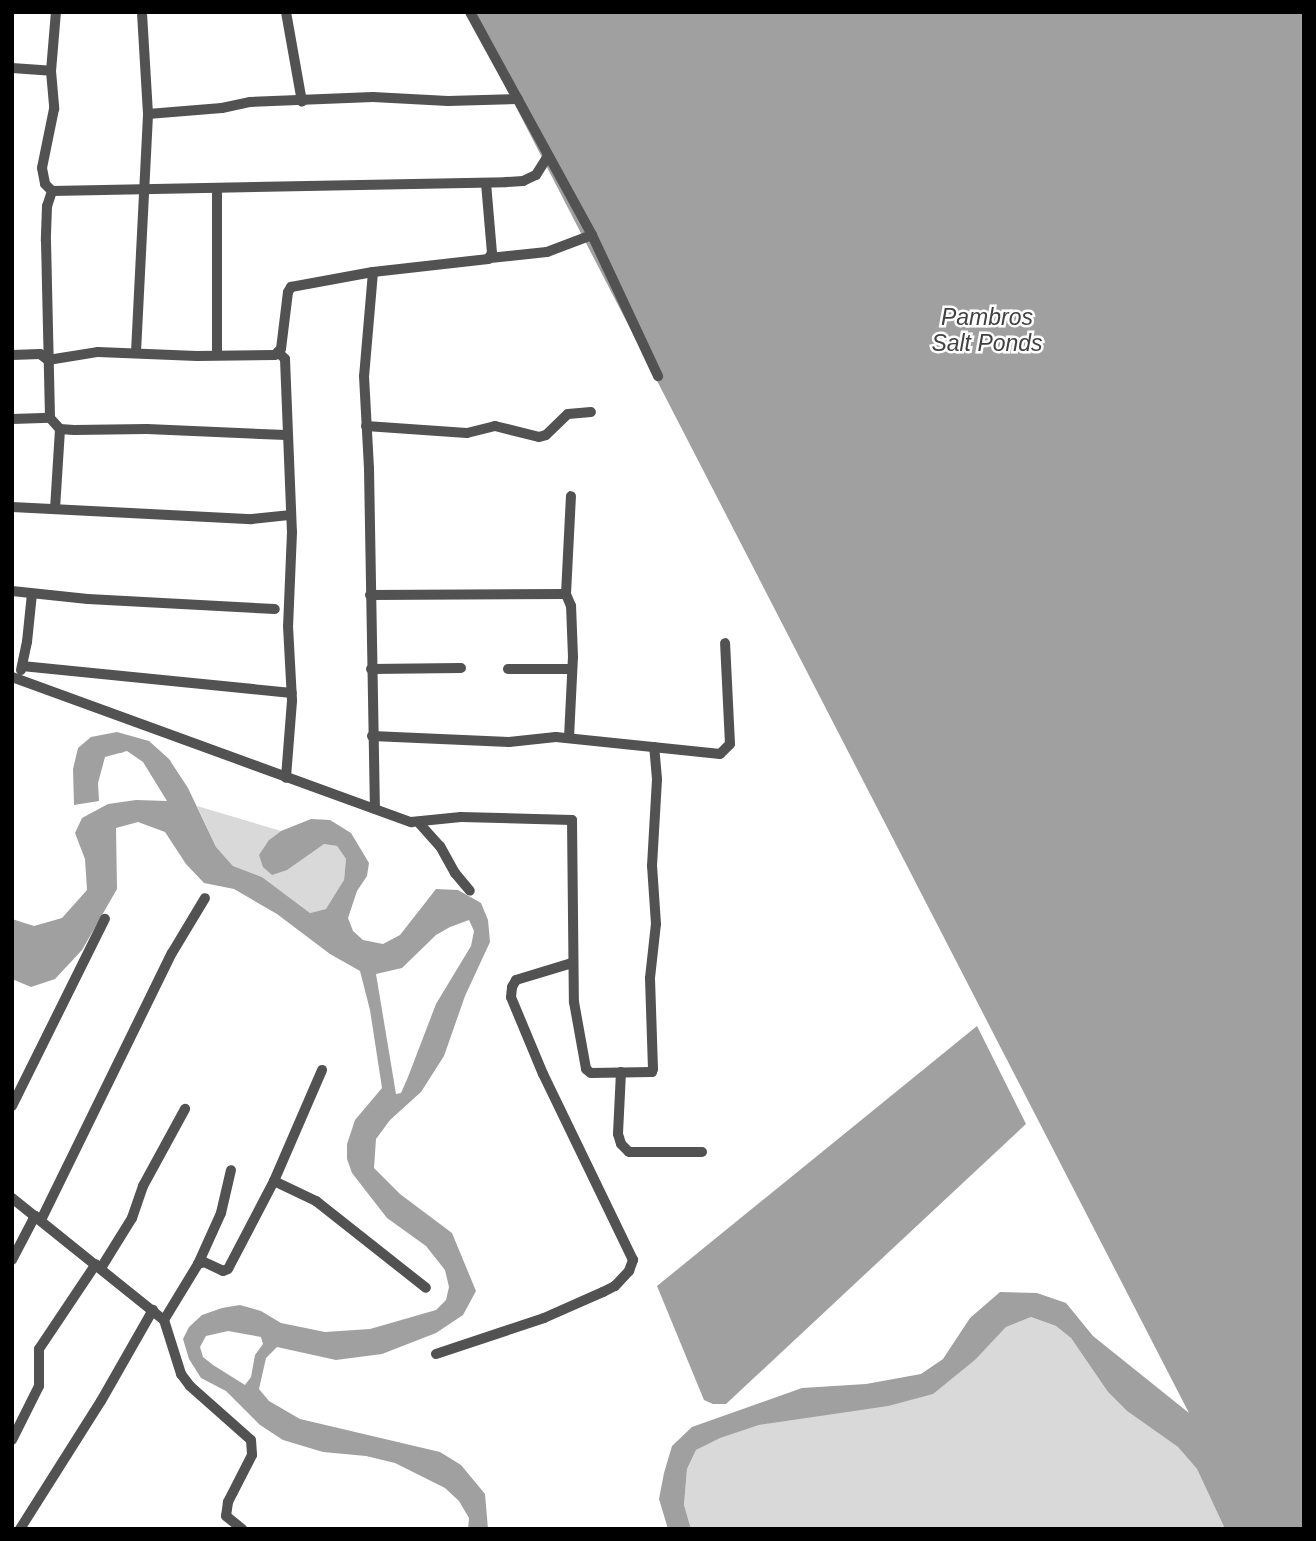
<!DOCTYPE html>
<html>
<head>
<meta charset="utf-8">
<style>
  body { margin:0 }
  #map { position:relative; width:1316px; height:1541px; overflow:hidden; background:#fff; font-family:Helvetica,sans-serif }
  div>[style] { position:absolute }
  [style*='--x'] { left:calc(var(--x)*1px); top:calc(var(--y)*1px); width:calc(var(--w)*1px); rotate:calc(var(--a)*1deg) }
  .green>* { inset:0; background:#d9d9d9 }
  .water>* { inset:0; background:#a0a0a0 }
  .minor>* { height:10px; margin:-5px; padding:0 5px; transform-origin:5px; border-radius:5px; background:#525252 }
  span { translate:-50% -50%; white-space:nowrap; text-align:center; line-height:1.15; -webkit-text-stroke:5px #fff; paint-order:stroke }
  .water-label { font-size:23px; color:#414141; font-style:italic }
  .frame { position:absolute; inset:0; border:14px solid #000; pointer-events:none }
</style>
</head>
<body>
<div id="map">
  <div class="green">
    <i style="clip-path:polygon(197px 806px,281px 831px,269px 840px,307px 854px,324px 844px,337px 846px,346px 859px,344px 880px,335px 898px,326px 909px,310px 913px,262px 877px,233px 866px,216px 847px)"></i>
    <i style="clip-path:polygon(1031px 1317px,1056px 1326px,1071px 1338px,1108px 1392px,1127px 1411px,1178px 1447px,1197px 1469px,1225px 1529px,691px 1529px,684px 1505px,687px 1469px,696px 1450px,719px 1438px,759px 1425px,812px 1415px,976px 1359px,1006px 1327px)"></i>
  </div>
  <div class="water">
    <i style="clip-path:polygon(467px 12px,1304px 12px,1304px 1529px,1225px 1529px,1197px 1469px,1178px 1447px,1127px 1411px,1108px 1392px,1071px 1338px,1056px 1326px,1031px 1317px,1006px 1327px,976px 1359px,933px 1394px,888px 1406px,759px 1425px,720px 1438px,696px 1450px,687px 1469px,684px 1505px,691px 1529px,668px 1529px,659px 1499px,664px 1473px,672px 1446px,692px 1427px,802px 1388px,866px 1384px,921px 1374px,943px 1359px,970px 1318px,1000px 1292px,1037px 1293px,1066px 1303px,1093px 1336px,1189px 1413px)"></i>
    <i style="clip-path:polygon(evenodd,117px 732px,149px 741px,169px 759px,188px 788px,216px 847px,233px 866px,262px 877px,310px 913px,326px 909px,344px 880px,346px 859px,337px 846px,324px 844px,287px 870px,272px 875px,263px 867px,259px 855px,269px 840px,281px 831px,311px 819px,330px 820px,351px 833px,369px 863px,367px 876px,357px 891px,348px 918px,353px 931px,363px 940px,383px 944px,400px 935px,436px 889px,458px 890px,481px 903px,488px 920px,490px 942px,465px 996px,444px 1056px,421px 1092px,390px 1120px,376px 1139px,374px 1168px,400px 1194px,452px 1233px,476px 1291px,463px 1315px,436px 1333px,382px 1354px,336px 1360px,277px 1347px,266px 1358px,259px 1389px,269px 1401px,300px 1419px,440px 1452px,461px 1465px,485px 1494px,488px 1529px,468px 1529px,469px 1518px,459px 1501px,445px 1488px,395px 1463px,366px 1456px,323px 1452px,283px 1440px,260px 1425px,226px 1391px,201px 1378px,189px 1359px,183px 1339px,189px 1327px,202px 1315px,222px 1308px,240px 1305px,261px 1311px,281px 1323px,325px 1332px,370px 1329px,436px 1310px,446px 1300px,449px 1287px,445px 1270px,426px 1246px,387px 1218px,352px 1173px,347px 1159px,347px 1144px,355px 1120px,382px 1088px,370px 1010px,360px 971px,330px 954px,277px 914px,234px 889px,204px 883px,186px 864px,165px 832px,138px 822px,116px 828px,117px 889px,82px 950px,55px 979px,31px 987px,12px 979px,12px 919px,34px 926px,62px 918px,87px 890px,85px 859px,75px 833px,82px 818px,108px 804px,136px 800px,167px 801px,143px 762px,127px 751px,105px 757px,98px 783px,99px 801px,74px 805px,73px 769px,78px 748px,91px 737px,117px 732px,469px 920px,474px 931px,471px 946px,436px 1004px,408px 1077px,401px 1093px,396px 1094px,376px 974px,402px 968px,436px 935px,450px 927px,469px 920px,117px 732px,228px 1331px,261px 1337px,263px 1344px,255px 1355px,251px 1377px,245px 1385px,213px 1365px,203px 1357px,200px 1347px,206px 1336px,228px 1331px)"></i>
    <i style="clip-path:polygon(977px 1026px,1026px 1124px,726px 1404px,713px 1404px,704px 1400px,657px 1286px)"></i>
  </div>
  <div class="minor">
    <i style="--x:286;--y:12;--w:91;--a:79.9"></i>
    <i style="--x:470;--y:12;--w:254;--a:61.3"></i>
    <i style="--x:592;--y:235;--w:156;--a:64.9"></i>
    <i style="--x:12;--y:68;--w:39;--a:4"></i>
    <i style="--x:51;--y:71;--w:38;--a:85"></i>
    <i style="--x:54;--y:109;--w:60;--a:101.5"></i>
    <i style="--x:42;--y:168;--w:16;--a:79"></i>
    <i style="--x:45;--y:184;--w:10;--a:45"></i>
    <i style="--x:52;--y:191;--w:454;--a:-1.1"></i>
    <i style="--x:506;--y:182;--w:17;--a:-3"></i>
    <i style="--x:523;--y:181;--w:14;--a:-25"></i>
    <i style="--x:536;--y:175;--w:22;--a:-58"></i>
    <i style="--x:51;--y:71;--w:59;--a:-85.2"></i>
    <i style="--x:148;--y:114;--w:74;--a:-4.6"></i>
    <i style="--x:222;--y:108;--w:29;--a:-12"></i>
    <i style="--x:250;--y:102;--w:123;--a:-2.3"></i>
    <i style="--x:373;--y:97;--w:75;--a:3.1"></i>
    <i style="--x:448;--y:101;--w:70;--a:-1.6"></i>
    <i style="--x:52;--y:191;--w:16;--a:108"></i>
    <i style="--x:47;--y:206;--w:35;--a:92"></i>
    <i style="--x:46;--y:241;--w:177;--a:88.7"></i>
    <i style="--x:50;--y:418;--w:15;--a:48"></i>
    <i style="--x:60;--y:429;--w:14;--a:4"></i>
    <i style="--x:74;--y:430;--w:73;--a:-0.8"></i>
    <i style="--x:147;--y:429;--w:139;--a:2.5"></i>
    <i style="--x:490;--y:258;--w:57;--a:-6"></i>
    <i style="--x:547;--y:252;--w:48;--a:-20.7"></i>
    <i style="--x:373;--y:272;--w:104;--a:94.9"></i>
    <i style="--x:364;--y:376;--w:93;--a:86.9"></i>
    <i style="--x:369;--y:469;--w:340;--a:89"></i>
    <i style="--x:136;--y:352;--w:238;--a:-87.1"></i>
    <i style="--x:148;--y:114;--w:102;--a:-93.4"></i>
    <i style="--x:278;--y:352;--w:10;--a:45"></i>
    <i style="--x:285;--y:359;--w:173;--a:87.7"></i>
    <i style="--x:292;--y:532;--w:94;--a:92.4"></i>
    <i style="--x:288;--y:626;--w:75;--a:86.9"></i>
    <i style="--x:292;--y:701;--w:77;--a:94.5"></i>
    <i style="--x:12;--y:355;--w:28;--a:-2"></i>
    <i style="--x:40;--y:354;--w:10;--a:37"></i>
    <i style="--x:48;--y:360;--w:51;--a:-9.1"></i>
    <i style="--x:98;--y:352;--w:99;--a:2.3"></i>
    <i style="--x:197;--y:356;--w:78;--a:-0.7"></i>
    <i style="--x:275;--y:355;--w:8;--a:-45"></i>
    <i style="--x:281;--y:349;--w:57;--a:-83"></i>
    <i style="--x:288;--y:292;--w:6;--a:-59"></i>
    <i style="--x:291;--y:287;--w:83;--a:-10.4"></i>
    <i style="--x:373;--y:272;--w:116;--a:-6.4"></i>
    <i style="--x:488;--y:259;--w:7;--a:-56"></i>
    <i style="--x:492;--y:253;--w:70;--a:-94.9"></i>
    <i style="--x:217;--y:355;--w:167;--a:-90"></i>
    <i style="--x:12;--y:419;--w:38;--a:-2"></i>
    <i style="--x:366;--y:426;--w:101;--a:4"></i>
    <i style="--x:467;--y:433;--w:29;--a:-14"></i>
    <i style="--x:495;--y:426;--w:45;--a:14"></i>
    <i style="--x:539;--y:437;--w:7;--a:-16"></i>
    <i style="--x:546;--y:435;--w:30;--a:-44"></i>
    <i style="--x:568;--y:414;--w:23;--a:-5"></i>
    <i style="--x:12;--y:507;--w:240;--a:2.9"></i>
    <i style="--x:252;--y:519;--w:37;--a:-6"></i>
    <i style="--x:55;--y:509;--w:80;--a:-86.4"></i>
    <i style="--x:12;--y:591;--w:76;--a:6"></i>
    <i style="--x:88;--y:599;--w:187;--a:3.1"></i>
    <i style="--x:370;--y:595;--w:196;--a:-0.3"></i>
    <i style="--x:22;--y:666;--w:271;--a:5.7"></i>
    <i style="--x:371;--y:669;--w:90;--a:-0.6"></i>
    <i style="--x:508;--y:669;--w:64;--a:0"></i>
    <i style="--x:21;--y:670;--w:29;--a:-78"></i>
    <i style="--x:27;--y:642;--w:48;--a:-84.1"></i>
    <i style="--x:12;--y:677;--w:425;--a:20"></i>
    <i style="--x:411;--y:822;--w:50;--a:-5.7"></i>
    <i style="--x:461;--y:817;--w:111;--a:1.5"></i>
    <i style="--x:572;--y:820;--w:182;--a:89.4"></i>
    <i style="--x:574;--y:1002;--w:68;--a:79.8"></i>
    <i style="--x:586;--y:1069;--w:6;--a:39"></i>
    <i style="--x:591;--y:1073;--w:61;--a:-0.9"></i>
    <i style="--x:652;--y:1072;--w:3;--a:-72"></i>
    <i style="--x:653;--y:1069;--w:91;--a:-91.9"></i>
    <i style="--x:650;--y:978;--w:54;--a:-83.7"></i>
    <i style="--x:656;--y:924;--w:58;--a:-93.9"></i>
    <i style="--x:652;--y:866;--w:87;--a:-86.7"></i>
    <i style="--x:657;--y:779;--w:32;--a:-95"></i>
    <i style="--x:372;--y:736;--w:137;--a:2.5"></i>
    <i style="--x:509;--y:742;--w:47;--a:-6.1"></i>
    <i style="--x:556;--y:737;--w:165;--a:5.9"></i>
    <i style="--x:720;--y:754;--w:14;--a:-45"></i>
    <i style="--x:730;--y:744;--w:101;--a:-92.8"></i>
    <i style="--x:569;--y:738;--w:81;--a:-87.2"></i>
    <i style="--x:573;--y:657;--w:51;--a:-92.2"></i>
    <i style="--x:571;--y:606;--w:13;--a:-113"></i>
    <i style="--x:566;--y:594;--w:98;--a:-87.1"></i>
    <i style="--x:419;--y:823;--w:31;--a:48"></i>
    <i style="--x:440;--y:846;--w:31;--a:61"></i>
    <i style="--x:455;--y:873;--w:23;--a:50"></i>
    <i style="--x:621;--y:1072;--w:62;--a:92.8"></i>
    <i style="--x:618;--y:1134;--w:10;--a:73"></i>
    <i style="--x:621;--y:1144;--w:11;--a:45"></i>
    <i style="--x:629;--y:1152;--w:73;--a:0"></i>
    <i style="--x:12;--y:1106;--w:209;--a:-63.6"></i>
    <i style="--x:274;--y:1181;--w:121;--a:-66.6"></i>
    <i style="--x:12;--y:1198;--w:195;--a:38.8"></i>
    <i style="--x:164;--y:1320;--w:57;--a:72.5"></i>
    <i style="--x:181;--y:1374;--w:15;--a:53"></i>
    <i style="--x:190;--y:1386;--w:81;--a:41.5"></i>
    <i style="--x:251;--y:1440;--w:15;--a:86"></i>
    <i style="--x:252;--y:1455;--w:53;--a:117.1"></i>
    <i style="--x:228;--y:1502;--w:14;--a:98"></i>
    <i style="--x:226;--y:1516;--w:21;--a:39"></i>
    <i style="--x:41;--y:1220;--w:297;--a:-63.9"></i>
    <i style="--x:172;--y:953;--w:64;--a:-59"></i>
    <i style="--x:12;--y:1260;--w:50;--a:-62.4"></i>
    <i style="--x:198;--y:1264;--w:56;--a:-65.7"></i>
    <i style="--x:221;--y:1213;--w:44;--a:-76.9"></i>
    <i style="--x:101;--y:1268;--w:59;--a:-58.2"></i>
    <i style="--x:132;--y:1218;--w:34;--a:-71"></i>
    <i style="--x:143;--y:1186;--w:88;--a:-61.4"></i>
    <i style="--x:164;--y:1320;--w:66;--a:-58.7"></i>
    <i style="--x:198;--y:1264;--w:6;--a:-18"></i>
    <i style="--x:204;--y:1262;--w:21;--a:25"></i>
    <i style="--x:223;--y:1271;--w:5;--a:-22"></i>
    <i style="--x:228;--y:1269;--w:99;--a:-62.4"></i>
    <i style="--x:274;--y:1181;--w:47;--a:25.5"></i>
    <i style="--x:316;--y:1201;--w:140;--a:38.3"></i>
    <i style="--x:436;--y:1354;--w:114;--a:-18.4"></i>
    <i style="--x:544;--y:1318;--w:64;--a:-23.8"></i>
    <i style="--x:603;--y:1292;--w:13;--a:-27"></i>
    <i style="--x:615;--y:1286;--w:21;--a:-47"></i>
    <i style="--x:629;--y:1271;--w:12;--a:-70"></i>
    <i style="--x:633;--y:1260;--w:207;--a:-115.8"></i>
    <i style="--x:543;--y:1074;--w:83;--a:-112.6"></i>
    <i style="--x:511;--y:997;--w:10;--a:-84"></i>
    <i style="--x:512;--y:987;--w:8;--a:-60"></i>
    <i style="--x:516;--y:980;--w:59;--a:-16.9"></i>
    <i style="--x:12;--y:1440;--w:60;--a:-63.4"></i>
    <i style="--x:39;--y:1386;--w:37;--a:-90"></i>
    <i style="--x:39;--y:1349;--w:102;--a:-56.2"></i>
    <i style="--x:20;--y:1529;--w:151;--a:-57.7"></i>
    <i style="--x:101;--y:1401;--w:105;--a:-60.3"></i>
  </div>
  <div class="water-label">
    <span style="left:987px;top:330px">Pambros<br>Salt Ponds</span>
  </div>
  <div class="frame"></div>
</div>
</body>
</html>
